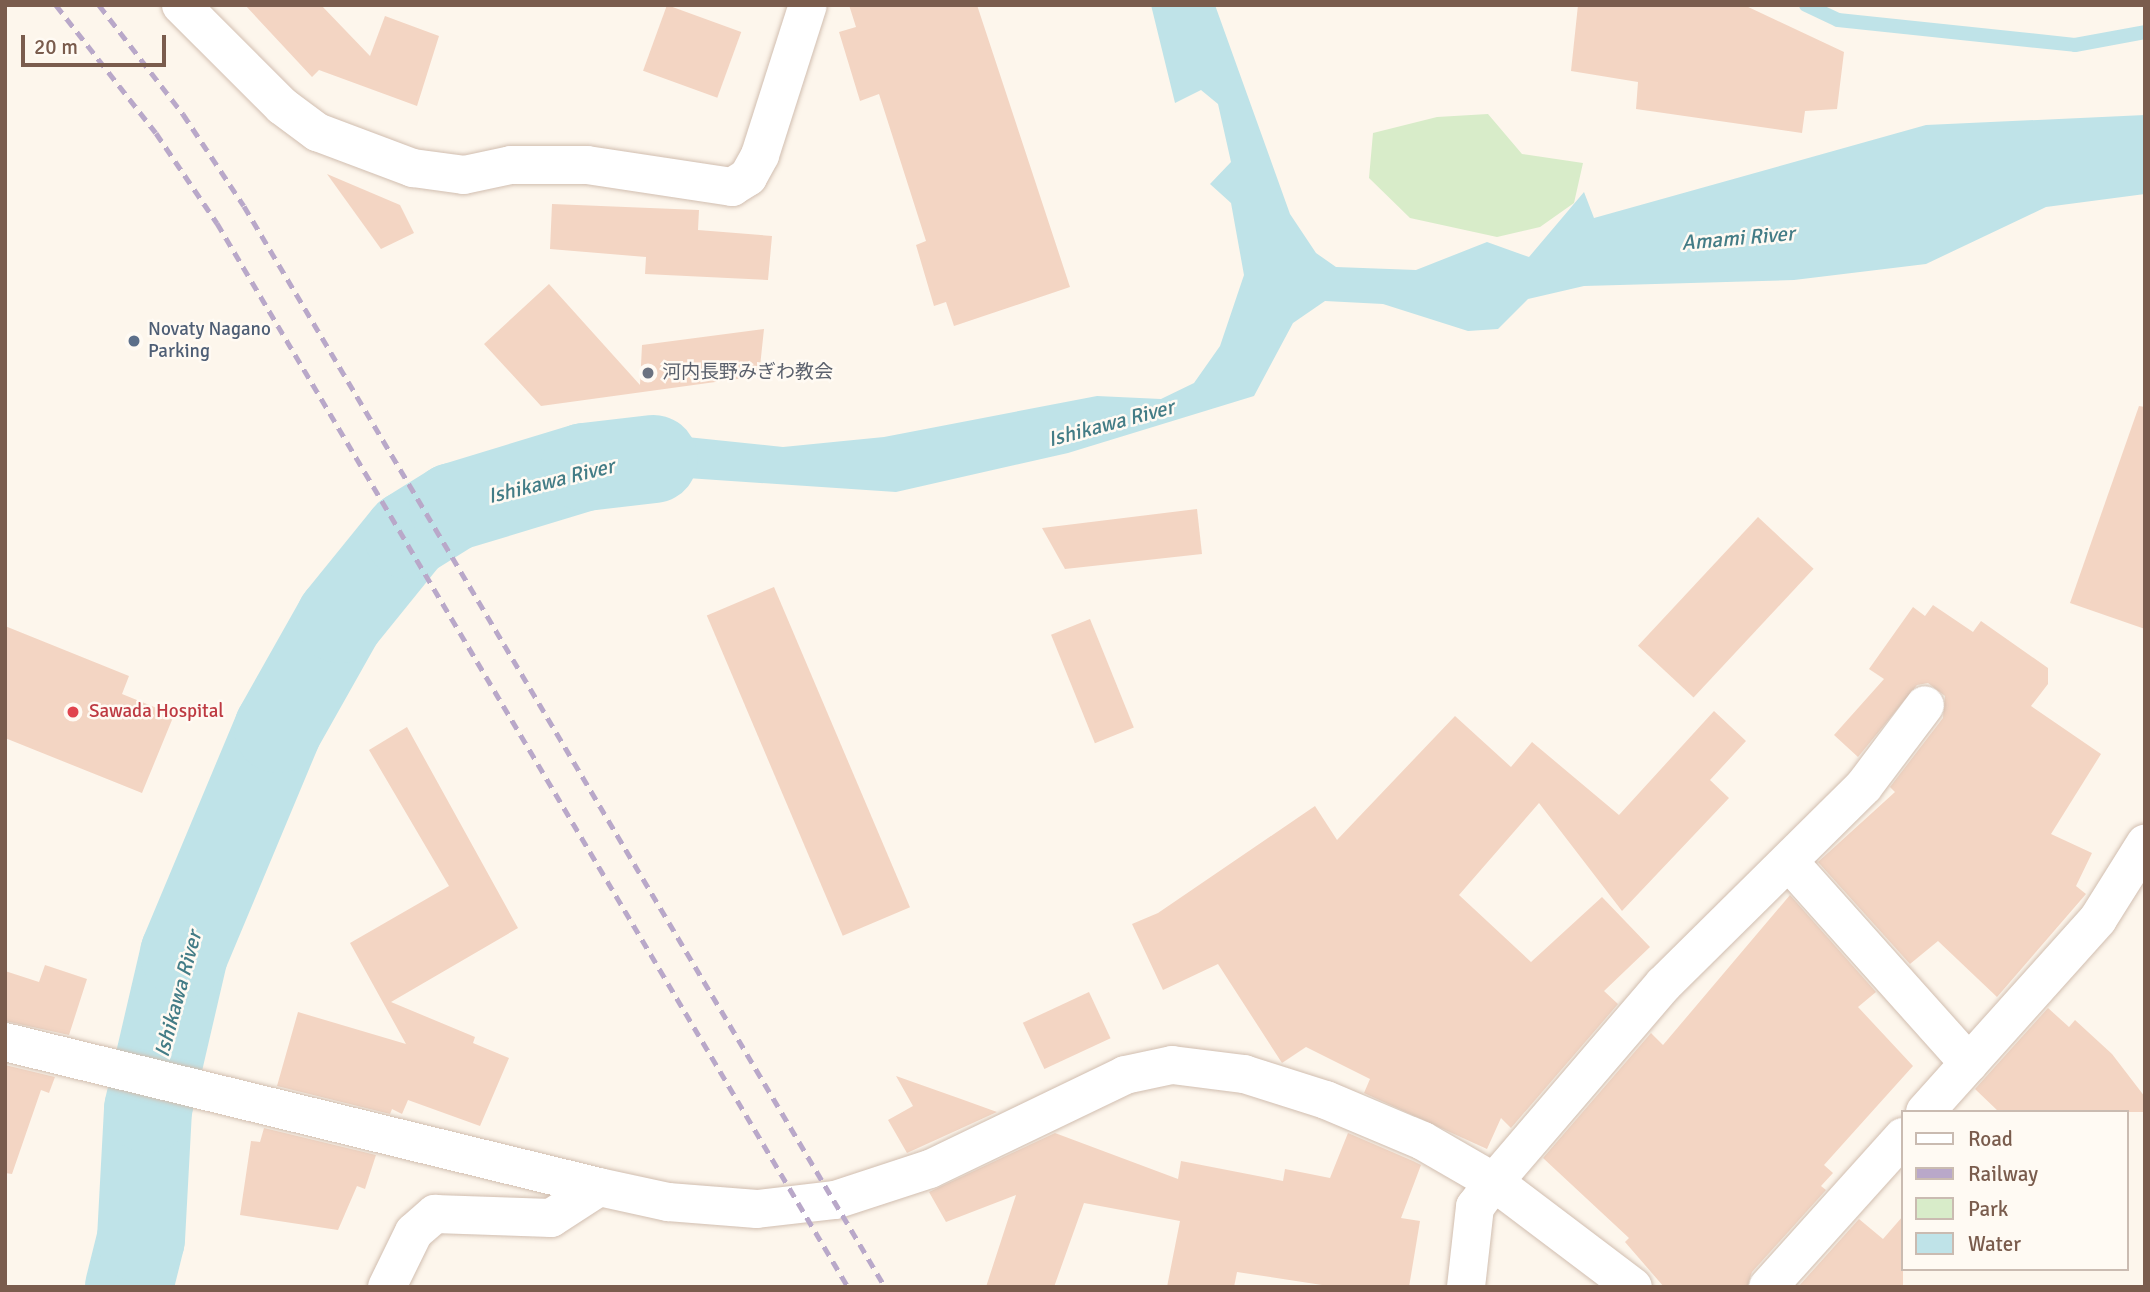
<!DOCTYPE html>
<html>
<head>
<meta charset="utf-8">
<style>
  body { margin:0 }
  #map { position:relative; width:2150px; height:1292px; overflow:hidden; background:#fdf6ec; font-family:Signika,"Noto Sans JP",sans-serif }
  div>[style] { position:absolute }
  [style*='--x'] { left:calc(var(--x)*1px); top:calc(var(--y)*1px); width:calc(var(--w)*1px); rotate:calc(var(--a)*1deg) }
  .green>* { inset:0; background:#d8ecc9 }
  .water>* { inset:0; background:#bfe3e8 }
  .stream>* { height:14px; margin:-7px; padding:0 7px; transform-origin:7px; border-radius:7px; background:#bfe3e8 }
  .river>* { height:88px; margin:-44px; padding:0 44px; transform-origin:44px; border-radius:44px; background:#bfe3e8 }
  .building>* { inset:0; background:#f3d5c3; transform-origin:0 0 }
  .roads { filter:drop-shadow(0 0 2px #d1beb0) drop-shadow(0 0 2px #d1beb0) }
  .minor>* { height:38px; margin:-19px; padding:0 19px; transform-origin:19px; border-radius:19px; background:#fff }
  .rail>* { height:5px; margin-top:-2.5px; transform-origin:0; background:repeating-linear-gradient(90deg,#b9a8c9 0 10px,transparent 0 17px) }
  .dots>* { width:19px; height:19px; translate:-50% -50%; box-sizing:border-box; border:4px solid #fffaf3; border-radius:50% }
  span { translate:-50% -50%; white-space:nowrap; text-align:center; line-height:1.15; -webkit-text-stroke:5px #fffaf3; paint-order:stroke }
  .service-label { font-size:19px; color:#4e5e75 }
  .left { translate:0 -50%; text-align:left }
  .worship-label { font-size:19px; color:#5b616d }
  .health-label { font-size:19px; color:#be3a42 }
  .water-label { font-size:21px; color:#437c86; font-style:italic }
  .frame { position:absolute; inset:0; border:7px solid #7a5c4d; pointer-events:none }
  .legend { position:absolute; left:1901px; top:1110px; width:228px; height:161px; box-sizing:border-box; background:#fffaf3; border:2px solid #cabbb1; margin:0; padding:9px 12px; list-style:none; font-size:21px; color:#7a5c4d }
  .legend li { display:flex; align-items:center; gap:14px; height:35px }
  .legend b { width:35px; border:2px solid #cabbb1 }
  .scale { position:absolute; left:21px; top:35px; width:145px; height:32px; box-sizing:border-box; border:4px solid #7a5c4d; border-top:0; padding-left:9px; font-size:21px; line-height:24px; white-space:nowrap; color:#7a5c4d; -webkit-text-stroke:5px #fffaf3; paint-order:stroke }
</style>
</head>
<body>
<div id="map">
  <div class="green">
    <i style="clip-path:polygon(1488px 114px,1522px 154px,1583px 163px,1574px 203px,1540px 227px,1497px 237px,1410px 218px,1369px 178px,1373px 133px,1437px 117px)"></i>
  </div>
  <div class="water">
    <i style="clip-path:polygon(1151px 5px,1215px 5px,1290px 214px,1316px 253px,1336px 267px,1416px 270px,1487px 242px,1529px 257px,1584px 192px,1594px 218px,1926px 125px,2145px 115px,2145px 194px,2046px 207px,1926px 264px,1794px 280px,1584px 286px,1528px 299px,1498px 329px,1468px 331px,1383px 304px,1325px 301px,1293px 323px,1254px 396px,1068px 453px,896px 492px,643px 475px,534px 490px,538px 454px,658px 434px,783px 447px,884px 437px,1097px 396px,1161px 399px,1194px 383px,1220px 346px,1244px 275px,1231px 203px,1210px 184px,1231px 162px,1218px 104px,1201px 90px,1175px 103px)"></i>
  </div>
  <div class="stream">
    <i style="--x:1806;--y:5;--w:35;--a:25"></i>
    <i style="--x:1838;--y:20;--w:238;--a:6"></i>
    <i style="--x:2075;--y:45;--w:71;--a:-10.5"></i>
  </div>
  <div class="river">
    <i style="--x:129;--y:1287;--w:49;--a:-76"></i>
    <i style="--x:141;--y:1239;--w:130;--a:-86.9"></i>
    <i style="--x:148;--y:1109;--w:159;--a:-76.9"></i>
    <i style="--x:184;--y:954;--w:244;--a:-67.3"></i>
    <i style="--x:278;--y:729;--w:126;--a:-60.6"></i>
    <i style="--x:340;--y:619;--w:108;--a:-51"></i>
    <i style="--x:408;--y:535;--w:53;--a:-31.9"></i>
    <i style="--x:453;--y:507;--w:138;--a:-16.9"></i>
    <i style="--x:585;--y:467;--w:69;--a:-6.6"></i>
  </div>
  <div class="building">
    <i style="clip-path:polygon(245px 5px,321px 5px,370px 56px,385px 16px,439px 36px,417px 106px,319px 70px,312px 77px)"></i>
    <i style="left:667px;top:5px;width:79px;height:70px;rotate:20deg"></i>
    <i style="clip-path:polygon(849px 5px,977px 5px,1070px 287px,954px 326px,946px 302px,934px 306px,916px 245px,926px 241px,879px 94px,860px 101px,839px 32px,856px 27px)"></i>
    <i style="clip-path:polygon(1578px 5px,1744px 5px,1844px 52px,1837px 109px,1805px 111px,1802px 133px,1636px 109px,1638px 82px,1571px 71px)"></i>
    <i style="clip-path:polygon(327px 174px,400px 205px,414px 233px,381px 249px)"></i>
    <i style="clip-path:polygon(552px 204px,699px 210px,698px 230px,772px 236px,768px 280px,645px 274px,646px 257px,550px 249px)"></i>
    <i style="clip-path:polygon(549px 284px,640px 385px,642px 345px,764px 329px,759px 376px,541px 406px,484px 344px)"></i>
    <i style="clip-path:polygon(2139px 406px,2145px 407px,2145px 629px,2070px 603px)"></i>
    <i style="clip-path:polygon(1197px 509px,1202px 554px,1065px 569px,1042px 528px)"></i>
    <i style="left:1758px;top:517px;width:76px;height:176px;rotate:43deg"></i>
    <i style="left:774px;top:587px;width:348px;height:73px;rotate:67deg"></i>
    <i style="clip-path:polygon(1933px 605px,1973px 632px,1981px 621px,2048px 668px,2048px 684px,2031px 706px,2101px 754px,2051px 834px,2092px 853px,2076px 886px,2086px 894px,1997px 997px,1938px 941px,1910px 964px,1818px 862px,1895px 792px,1890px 787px,1943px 718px,1945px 696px,1928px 683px,1917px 685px,1858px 757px,1834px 735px,1884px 679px,1869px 669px,1913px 607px,1925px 616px)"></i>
    <i style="left:1090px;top:619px;width:117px;height:42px;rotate:68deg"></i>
    <i style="clip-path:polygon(5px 626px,129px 676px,122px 694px,174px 715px,142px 793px,5px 738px)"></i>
    <i style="clip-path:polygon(1714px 711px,1746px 741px,1710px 780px,1729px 798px,1622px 911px,1539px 803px,1459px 895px,1531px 962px,1602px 897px,1650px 947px,1604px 991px,1618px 1004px,1511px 1128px,1501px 1118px,1487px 1149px,1364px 1093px,1370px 1079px,1306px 1047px,1282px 1063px,1218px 964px,1163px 990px,1132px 924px,1158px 913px,1315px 806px,1337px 840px,1455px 716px,1511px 767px,1532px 742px,1619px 815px)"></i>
    <i style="clip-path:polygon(407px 727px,518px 928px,391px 1002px,475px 1037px,473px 1043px,509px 1058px,480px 1126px,408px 1100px,402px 1114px,392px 1109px,390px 1114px,277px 1086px,298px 1012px,406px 1044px,350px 943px,449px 886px,369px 750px)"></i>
    <i style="clip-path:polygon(1790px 895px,1876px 992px,1858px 1007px,1913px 1066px,1824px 1165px,1833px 1173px,1821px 1186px,1826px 1190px,1752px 1272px,1747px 1287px,1664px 1287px,1625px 1242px,1629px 1238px,1543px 1158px,1651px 1033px,1663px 1045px)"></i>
    <i style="clip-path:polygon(45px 965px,87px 979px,69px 1035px,5px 1021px,5px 971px,39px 982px)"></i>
    <i style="left:1089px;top:992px;width:51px;height:73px;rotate:65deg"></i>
    <i style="clip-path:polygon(2048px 1008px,2069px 1027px,2075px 1020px,2112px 1054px,2145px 1097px,2145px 1112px,1999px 1112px,1975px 1089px)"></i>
    <i style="clip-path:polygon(5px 1065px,55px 1077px,49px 1093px,41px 1090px,12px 1174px,5px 1173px)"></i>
    <i style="clip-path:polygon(896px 1076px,961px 1099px,997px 1112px,907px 1153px,888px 1120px,913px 1106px)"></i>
    <i style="clip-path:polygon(264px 1128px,376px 1155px,365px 1189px,357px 1186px,338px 1230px,240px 1215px,251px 1141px,260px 1142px)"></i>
    <i style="clip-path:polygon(1055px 1133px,1178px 1179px,1181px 1161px,1283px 1181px,1285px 1169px,1330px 1178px,1348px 1133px,1413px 1161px,1421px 1165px,1401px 1218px,1420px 1221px,1409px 1287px,1335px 1287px,1237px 1272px,1234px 1287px,1167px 1287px,1180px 1221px,1084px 1203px,1054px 1287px,986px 1287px,1016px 1195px,946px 1222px,929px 1192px)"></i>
    <i style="clip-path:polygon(1903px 1216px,1903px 1287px,1798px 1287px,1859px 1219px,1883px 1239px)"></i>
  </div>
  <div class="roads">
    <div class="minor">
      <i style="--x:181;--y:5;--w:143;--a:45"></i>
      <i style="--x:282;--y:106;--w:44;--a:36.6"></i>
      <i style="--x:317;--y:132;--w:103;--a:20.6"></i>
      <i style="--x:413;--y:168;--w:51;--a:7.8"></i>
      <i style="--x:464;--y:175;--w:48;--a:-12"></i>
      <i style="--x:511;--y:165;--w:76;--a:0"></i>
      <i style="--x:587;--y:165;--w:147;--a:8.6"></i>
      <i style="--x:732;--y:187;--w:19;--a:-32"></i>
      <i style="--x:748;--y:177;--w:25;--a:-61"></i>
      <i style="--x:760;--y:155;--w:157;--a:-72.3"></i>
      <i style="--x:1789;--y:862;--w:270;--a:48.2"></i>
      <i style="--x:5;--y:1042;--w:611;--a:13.72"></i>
      <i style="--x:599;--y:1187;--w:71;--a:12.3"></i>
      <i style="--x:668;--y:1202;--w:89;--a:4.5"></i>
      <i style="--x:757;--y:1209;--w:79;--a:-6.6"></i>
      <i style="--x:835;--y:1200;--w:100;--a:-18.1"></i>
      <i style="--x:930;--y:1169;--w:216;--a:-25.7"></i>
      <i style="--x:1125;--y:1075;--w:48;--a:-12"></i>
      <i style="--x:1172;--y:1065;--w:73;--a:7.1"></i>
      <i style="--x:1244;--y:1074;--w:86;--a:17.6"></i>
      <i style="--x:1326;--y:1100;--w:105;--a:22.9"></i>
      <i style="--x:1423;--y:1141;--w:82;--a:30"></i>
      <i style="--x:1494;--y:1182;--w:174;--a:37.1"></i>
      <i style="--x:1925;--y:1112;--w:259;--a:-48.1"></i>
      <i style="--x:2098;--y:919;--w:89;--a:-57.9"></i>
      <i style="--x:387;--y:1287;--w:61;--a:-63.9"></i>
      <i style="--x:414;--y:1232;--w:28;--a:-41"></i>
      <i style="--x:435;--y:1214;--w:116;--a:2"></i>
      <i style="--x:551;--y:1218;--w:57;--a:-32.9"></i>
      <i style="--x:1466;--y:1287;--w:81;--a:-83.6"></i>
      <i style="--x:1475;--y:1207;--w:31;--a:-53"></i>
      <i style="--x:1494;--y:1182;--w:261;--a:-49.4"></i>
      <i style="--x:1664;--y:984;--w:281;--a:-44.7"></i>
      <i style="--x:1864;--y:786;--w:101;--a:-53"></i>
      <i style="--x:1768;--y:1287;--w:202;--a:-48"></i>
    </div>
  </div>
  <div class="rail">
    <i style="--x:56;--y:5;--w:162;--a:52"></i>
    <i style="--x:156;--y:133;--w:109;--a:55.9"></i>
    <i style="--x:217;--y:223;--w:1237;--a:59.33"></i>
    <i style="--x:99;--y:5;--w:138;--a:52.4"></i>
    <i style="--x:183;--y:114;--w:110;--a:56.5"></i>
    <i style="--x:244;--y:206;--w:1257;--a:59.33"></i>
  </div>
  <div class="dots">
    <i style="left:134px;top:341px;background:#5c6f8a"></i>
    <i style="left:648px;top:373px;background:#6b7280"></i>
    <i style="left:73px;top:712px;background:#e0444e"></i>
  </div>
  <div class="service-label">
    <span class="left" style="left:148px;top:341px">Novaty Nagano<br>Parking</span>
  </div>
  <div class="worship-label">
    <span class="left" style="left:662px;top:373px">河内長野みぎわ教会</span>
  </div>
  <div class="health-label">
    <span class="left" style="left:89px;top:712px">Sawada Hospital</span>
  </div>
  <div class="water-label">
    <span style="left:1738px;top:238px;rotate:-5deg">Amami River</span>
    <span style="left:1111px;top:423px;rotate:-15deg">Ishikawa River</span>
    <span style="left:551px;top:481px;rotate:-14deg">Ishikawa River</span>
    <span style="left:178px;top:994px;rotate:-75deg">Ishikawa River</span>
  </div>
  <div class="frame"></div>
  <ul class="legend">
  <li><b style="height:9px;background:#fff"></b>Road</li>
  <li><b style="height:9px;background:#b9a8c9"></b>Railway</li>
  <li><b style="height:19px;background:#d8ecc9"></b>Park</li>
  <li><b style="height:19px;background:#bfe3e8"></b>Water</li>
  </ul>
  <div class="scale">20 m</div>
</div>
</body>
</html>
